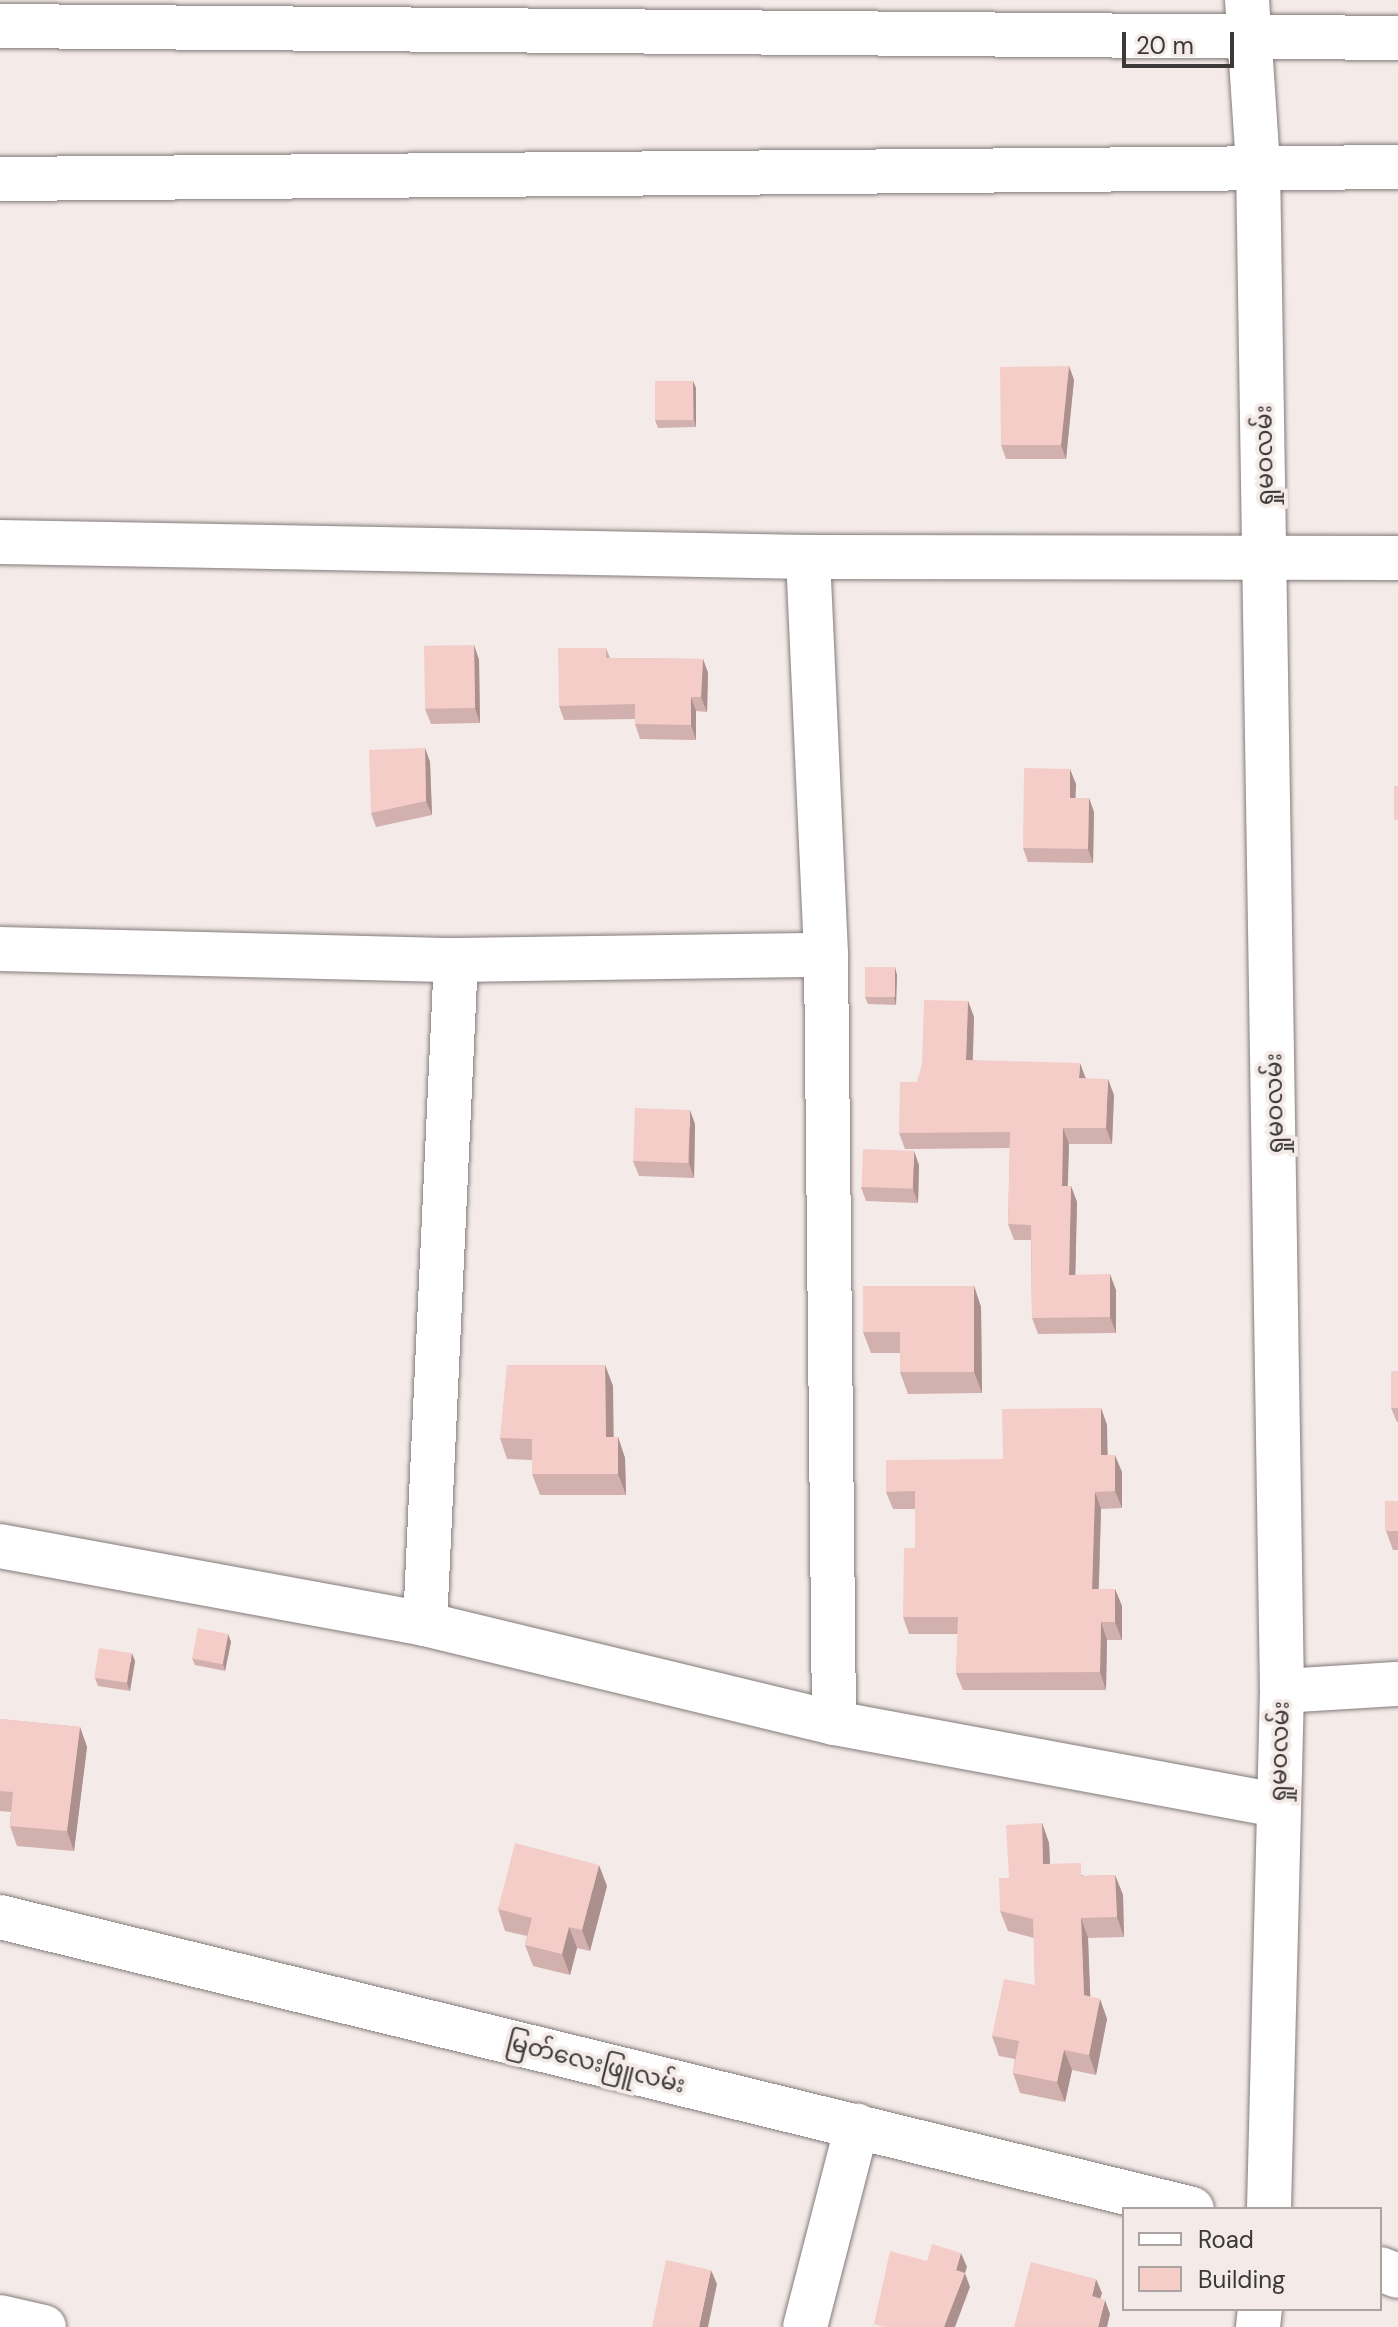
<!DOCTYPE html>
<html>
<head>
<meta charset="utf-8">
<style>
  body { margin:0 }
  #map { position:relative; width:1398px; height:2327px; overflow:hidden; background:#f4ebe9; font-family:"DM Sans","Noto Sans Myanmar",sans-serif }
  div>[style] { position:absolute }
  [style*='--x'] { left:calc(var(--x)*1px); top:calc(var(--y)*1px); width:calc(var(--w)*1px); rotate:calc(var(--a)*1deg) }
  .roads { filter:drop-shadow(0 0 2px #837b7a) drop-shadow(0 0 2px #837b7a) }
  .minor>* { height:44px; margin:-22px; padding:0 22px; transform-origin:22px; border-radius:22px; background:#fff }
  .tertiary>* { height:44px; margin:-22px; padding:0 22px; transform-origin:22px; border-radius:22px; background:#fff }
  .wall>* { inset:0; background:#d2b0ad }
  .shaded-wall>* { inset:0; background:#ab908d }
  .building>* { inset:0; background:#f4cdc9; transform-origin:0 0 }
  span { translate:-50% -50%; white-space:nowrap; text-align:center; line-height:1.15; -webkit-text-stroke:8px #f4ebe9; paint-order:stroke }
  .street-label { font-size:24px; color:#3b3837 }
  .legend { position:absolute; left:1122px; top:2207px; width:260px; height:104px; box-sizing:border-box; background:#f4ebe9; border:2px solid #aaa3a2; margin:0; padding:10px 14px; list-style:none; font-size:24px; color:#3b3837 }
  .legend li { display:flex; align-items:center; gap:16px; height:40px }
  .legend b { width:40px; border:2px solid #aaa3a2 }
  .scale { position:absolute; left:1122px; top:32px; width:112px; height:36px; box-sizing:border-box; border:4px solid #3b3837; border-top:0; padding-left:10px; font-size:24px; line-height:28px; white-space:nowrap; color:#3b3837; -webkit-text-stroke:6px #f4ebe9; paint-order:stroke }
</style>
</head>
<body>
<div id="map">
  <div class="roads">
    <div class="minor">
      <i style="--x:0;--y:26;--w:1398;--a:0.49"></i>
      <i style="--x:0;--y:179;--w:1398;--a:-0.49"></i>
      <i style="--x:0;--y:542;--w:808;--a:1.06"></i>
      <i style="--x:808;--y:557;--w:590;--a:0.1"></i>
      <i style="--x:808;--y:557;--w:398;--a:87.4"></i>
      <i style="--x:0;--y:949;--w:456;--a:1.4"></i>
      <i style="--x:456;--y:960;--w:370;--a:-0.8"></i>
      <i style="--x:826;--y:955;--w:768;--a:89.4"></i>
      <i style="--x:834;--y:1723;--w:421;--a:-166.4"></i>
      <i style="--x:425;--y:1624;--w:665;--a:-87.33"></i>
      <i style="--x:0;--y:1546;--w:432;--a:10.4"></i>
      <i style="--x:1282;--y:1691;--w:116;--a:-3.5"></i>
      <i style="--x:834;--y:1723;--w:452;--a:10.5"></i>
      <i style="--x:0;--y:1917;--w:1227;--a:13.76"></i>
      <i style="--x:1380;--y:2269;--w:19;--a:21"></i>
      <i style="--x:0;--y:2317;--w:45;--a:12.8"></i>
      <i style="--x:805;--y:2327;--w:208;--a:-75.5"></i>
    </div>
    <div class="tertiary">
      <i style="--x:1247;--y:0;--w:164;--a:86.2"></i>
      <i style="--x:1258;--y:164;--w:1527;--a:89.1"></i>
      <i style="--x:1282;--y:1691;--w:518;--a:91.44"></i>
      <i style="--x:1258;--y:2327;--w:18;--a:-84"></i>
    </div>
  </div>
  <div class="wall">
    <i style="clip-path:polygon(1069px 366px,1074px 380px,1066px 459px,1006px 459px,1001px 445px)"></i>
    <i style="clip-path:polygon(693px 381px,696px 388px,696px 427px,658px 428px,655px 420px)"></i>
    <i style="clip-path:polygon(474px 645px,479px 660px,480px 723px,431px 724px,425px 709px)"></i>
    <i style="clip-path:polygon(606px 648px,610px 658px,703px 659px,708px 673px,707px 712px,696px 711px,696px 740px,640px 739px,635px 724px,635px 719px,564px 720px,559px 706px)"></i>
    <i style="clip-path:polygon(425px 748px,430px 762px,432px 815px,376px 827px,371px 813px)"></i>
    <i style="clip-path:polygon(1076px 784px,1075px 798px,1089px 798px,1094px 812px,1093px 863px,1028px 862px,1023px 848px)"></i>
    <i style="clip-path:polygon(897px 975px,896px 1005px,868px 1004px,865px 997px)"></i>
    <i style="clip-path:polygon(968px 1001px,974px 1017px,973px 1060px,1086px 1078px,1114px 1095px,1112px 1144px,1069px 1144px,1068px 1186px,1071px 1186px,1077px 1202px,1075px 1275px,1116px 1290px,1116px 1333px,1038px 1334px,1032px 1318px,1031px 1240px,1014px 1240px,1008px 1224px,1010px 1148px,905px 1149px,899px 1133px)"></i>
    <i style="clip-path:polygon(695px 1124px,694px 1178px,639px 1176px,633px 1161px)"></i>
    <i style="clip-path:polygon(919px 1165px,918px 1203px,866px 1201px,861px 1187px)"></i>
    <i style="clip-path:polygon(974px 1286px,981px 1307px,982px 1393px,908px 1394px,900px 1372px,900px 1353px,871px 1353px,863px 1332px)"></i>
    <i style="clip-path:polygon(605px 1365px,613px 1386px,613px 1437px,618px 1437px,625px 1458px,626px 1495px,540px 1495px,532px 1474px,532px 1460px,507px 1459px,500px 1438px)"></i>
    <i style="clip-path:polygon(1398px 1371px,1398px 1422px,1397px 1422px,1391px 1408px)"></i>
    <i style="clip-path:polygon(1101px 1408px,1107px 1425px,1107px 1455px,1122px 1472px,1122px 1508px,1101px 1509px,1099px 1589px,1115px 1589px,1122px 1606px,1122px 1640px,1107px 1640px,1106px 1690px,963px 1690px,956px 1673px,958px 1634px,909px 1634px,903px 1617px,915px 1548px,915px 1509px,893px 1509px,886px 1492px,1003px 1459px)"></i>
    <i style="clip-path:polygon(1398px 1501px,1398px 1550px,1393px 1550px,1386px 1531px)"></i>
    <i style="clip-path:polygon(228px 1634px,231px 1642px,225px 1671px,195px 1665px,192px 1658px)"></i>
    <i style="clip-path:polygon(135px 1661px,130px 1691px,98px 1686px,95px 1678px)"></i>
    <i style="clip-path:polygon(0 1719px,80px 1727px,87px 1747px,74px 1851px,17px 1846px,10px 1826px,11px 1812px,0 1811px)"></i>
    <i style="clip-path:polygon(1042px 1823px,1049px 1843px,1050px 1864px,1085px 1876px,1115px 1875px,1123px 1895px,1124px 1937px,1088px 1938px,1090px 1997px,1100px 1999px,1107px 2019px,1096px 2075px,1072px 2070px,1065px 2102px,1020px 2093px,1013px 2073px,1015px 2059px,999px 2056px,992px 2036px,1035px 1985px,1034px 1938px,1008px 1931px,1000px 1911px,1009px 1878px)"></i>
    <i style="clip-path:polygon(607px 1886px,590px 1951px,577px 1948px,570px 1975px,533px 1966px,525px 1945px,527px 1936px,505px 1931px,498px 1909px)"></i>
  </div>
  <div class="shaded-wall">
    <i style="clip-path:polygon(1069px 366px,1074px 380px,1066px 459px,1061px 445px)"></i>
    <i style="clip-path:polygon(693px 381px,696px 388px,696px 427px,694px 420px)"></i>
    <i style="clip-path:polygon(474px 645px,479px 660px,480px 723px,475px 708px)"></i>
    <i style="clip-path:polygon(703px 659px,708px 673px,707px 712px,701px 697px)"></i>
    <i style="clip-path:polygon(691px 697px,696px 711px,696px 740px,691px 725px)"></i>
    <i style="clip-path:polygon(425px 748px,430px 762px,432px 815px,426px 801px)"></i>
    <i style="clip-path:polygon(1070px 769px,1076px 784px,1075px 812px,1070px 798px)"></i>
    <i style="clip-path:polygon(1089px 798px,1094px 812px,1093px 863px,1088px 849px)"></i>
    <i style="clip-path:polygon(895px 967px,897px 975px,896px 1005px,894px 998px)"></i>
    <i style="clip-path:polygon(968px 1001px,974px 1017px,972px 1076px,966px 1060px)"></i>
    <i style="clip-path:polygon(1080px 1063px,1086px 1079px,1079px 1078px)"></i>
    <i style="clip-path:polygon(1108px 1079px,1114px 1095px,1112px 1144px,1106px 1128px)"></i>
    <i style="clip-path:polygon(690px 1110px,695px 1124px,694px 1178px,689px 1163px)"></i>
    <i style="clip-path:polygon(1063px 1128px,1069px 1144px,1067px 1202px,1062px 1186px)"></i>
    <i style="clip-path:polygon(914px 1151px,919px 1165px,918px 1203px,913px 1189px)"></i>
    <i style="clip-path:polygon(1071px 1186px,1077px 1202px,1075px 1291px,1069px 1275px)"></i>
    <i style="clip-path:polygon(1110px 1274px,1116px 1290px,1116px 1333px,1110px 1317px)"></i>
    <i style="clip-path:polygon(974px 1286px,981px 1307px,982px 1393px,974px 1372px)"></i>
    <i style="clip-path:polygon(605px 1365px,613px 1386px,614px 1458px,606px 1437px)"></i>
    <i style="clip-path:polygon(1101px 1408px,1107px 1425px,1108px 1472px,1101px 1455px)"></i>
    <i style="clip-path:polygon(618px 1437px,625px 1458px,626px 1495px,618px 1474px)"></i>
    <i style="clip-path:polygon(1115px 1455px,1122px 1472px,1122px 1508px,1115px 1491px)"></i>
    <i style="clip-path:polygon(1095px 1492px,1101px 1509px,1098px 1606px,1092px 1589px)"></i>
    <i style="clip-path:polygon(1115px 1589px,1122px 1606px,1122px 1640px,1115px 1622px)"></i>
    <i style="clip-path:polygon(1101px 1622px,1107px 1640px,1106px 1690px,1100px 1672px)"></i>
    <i style="clip-path:polygon(228px 1634px,231px 1642px,225px 1671px,223px 1664px)"></i>
    <i style="clip-path:polygon(132px 1653px,135px 1661px,130px 1691px,127px 1683px)"></i>
    <i style="clip-path:polygon(80px 1727px,87px 1747px,74px 1851px,67px 1831px)"></i>
    <i style="clip-path:polygon(1042px 1823px,1049px 1843px,1051px 1884px,1043px 1864px)"></i>
    <i style="clip-path:polygon(599px 1865px,607px 1886px,590px 1951px,582px 1930px)"></i>
    <i style="clip-path:polygon(1115px 1875px,1123px 1895px,1124px 1937px,1117px 1917px)"></i>
    <i style="clip-path:polygon(1081px 1918px,1088px 1938px,1091px 2015px,1084px 1995px)"></i>
    <i style="clip-path:polygon(569px 1927px,577px 1948px,570px 1975px,562px 1954px)"></i>
    <i style="clip-path:polygon(1100px 1999px,1107px 2019px,1096px 2075px,1089px 2055px)"></i>
    <i style="clip-path:polygon(1064px 2050px,1072px 2070px,1065px 2102px,1057px 2082px)"></i>
    <i style="clip-path:polygon(961px 2253px,967px 2267px,965px 2273px,970px 2287px,955px 2327px,944px 2327px,956px 2270px)"></i>
    <i style="clip-path:polygon(711px 2270px,717px 2284px,708px 2327px,699px 2327px)"></i>
    <i style="clip-path:polygon(1096px 2279px,1102px 2293px,1097px 2311px,1092px 2296px)"></i>
    <i style="clip-path:polygon(1105px 2300px,1110px 2314px,1107px 2327px,1098px 2327px)"></i>
  </div>
  <div class="building">
    <i style="clip-path:polygon(1069px 366px,1061px 445px,1001px 445px,1000px 367px)"></i>
    <i style="left:655px;top:381px;width:38px;height:39px"></i>
    <i style="left:474px;top:645px;width:63px;height:50px;rotate:89deg"></i>
    <i style="clip-path:polygon(558px 648px,606px 648px,606px 658px,703px 659px,701px 697px,691px 697px,691px 725px,635px 724px,635px 704px,559px 706px)"></i>
    <i style="clip-path:polygon(425px 748px,426px 801px,371px 813px,369px 750px)"></i>
    <i style="clip-path:polygon(1024px 768px,1070px 769px,1070px 798px,1089px 798px,1088px 849px,1023px 848px)"></i>
    <i style="left:1394px;top:786px;width:4px;height:34px"></i>
    <i style="left:865px;top:967px;width:30px;height:30px"></i>
    <i style="clip-path:polygon(924px 1000px,968px 1001px,966px 1060px,1080px 1063px,1079px 1078px,1108px 1079px,1106px 1128px,1063px 1128px,1062px 1186px,1071px 1186px,1069px 1275px,1110px 1274px,1110px 1317px,1032px 1318px,1031px 1225px,1008px 1224px,1010px 1132px,899px 1133px,900px 1082px,917px 1082px,922px 1064px)"></i>
    <i style="left:635px;top:1108px;width:55px;height:53px;rotate:2deg"></i>
    <i style="left:863px;top:1149px;width:51px;height:38px;rotate:2deg"></i>
    <i style="clip-path:polygon(863px 1286px,974px 1286px,974px 1372px,900px 1372px,900px 1332px,863px 1332px)"></i>
    <i style="clip-path:polygon(507px 1365px,605px 1365px,606px 1437px,618px 1437px,618px 1474px,532px 1474px,532px 1439px,500px 1438px)"></i>
    <i style="left:1398px;top:1371px;width:37px;height:7px;rotate:90deg"></i>
    <i style="clip-path:polygon(1101px 1408px,1101px 1455px,1115px 1455px,1115px 1491px,1095px 1492px,1092px 1589px,1115px 1589px,1115px 1622px,1101px 1622px,1100px 1672px,956px 1673px,958px 1617px,903px 1617px,904px 1548px,915px 1548px,915px 1491px,886px 1492px,886px 1460px,1003px 1459px,1002px 1409px)"></i>
    <i style="left:1385px;top:1501px;width:13px;height:30px"></i>
    <i style="left:198px;top:1628px;width:31px;height:31px;rotate:11deg"></i>
    <i style="left:99px;top:1648px;width:33px;height:30px;rotate:9deg"></i>
    <i style="clip-path:polygon(0 1719px,80px 1727px,67px 1831px,10px 1826px,13px 1792px,0 1791px)"></i>
    <i style="clip-path:polygon(1042px 1823px,1043px 1864px,1081px 1863px,1081px 1876px,1115px 1875px,1117px 1917px,1081px 1918px,1084px 1995px,1100px 1999px,1089px 2055px,1064px 2050px,1057px 2082px,1013px 2073px,1019px 2041px,992px 2036px,1004px 1979px,1035px 1985px,1033px 1919px,1000px 1911px,999px 1878px,1009px 1878px,1006px 1825px)"></i>
    <i style="clip-path:polygon(515px 1843px,599px 1865px,582px 1930px,569px 1927px,562px 1954px,525px 1945px,532px 1918px,498px 1909px)"></i>
    <i style="clip-path:polygon(932px 2244px,961px 2253px,956px 2270px,965px 2273px,944px 2327px,884px 2327px,874px 2324px,890px 2251px,927px 2261px)"></i>
    <i style="clip-path:polygon(666px 2260px,711px 2270px,699px 2327px,652px 2327px)"></i>
    <i style="clip-path:polygon(1031px 2262px,1096px 2279px,1092px 2296px,1105px 2300px,1098px 2327px,1014px 2327px)"></i>
  </div>
  <div class="street-label">
    <span style="left:1264px;top:456px;rotate:-91deg">ရှုမဝလမ်း</span>
    <span style="left:1274px;top:1104px;rotate:-91deg">ရှုမဝလမ်း</span>
    <span style="left:1279px;top:1752px;rotate:-88deg">ရှုမဝလမ်း</span>
    <span style="left:596px;top:2063px;rotate:14deg">မြတ်လေးဖြူလမ်း</span>
  </div>
  <ul class="legend">
  <li><b style="height:10px;background:#fff"></b>Road</li>
  <li><b style="height:22px;background:#f4cdc9"></b>Building</li>
  </ul>
  <div class="scale">20 m</div>
</div>
</body>
</html>
